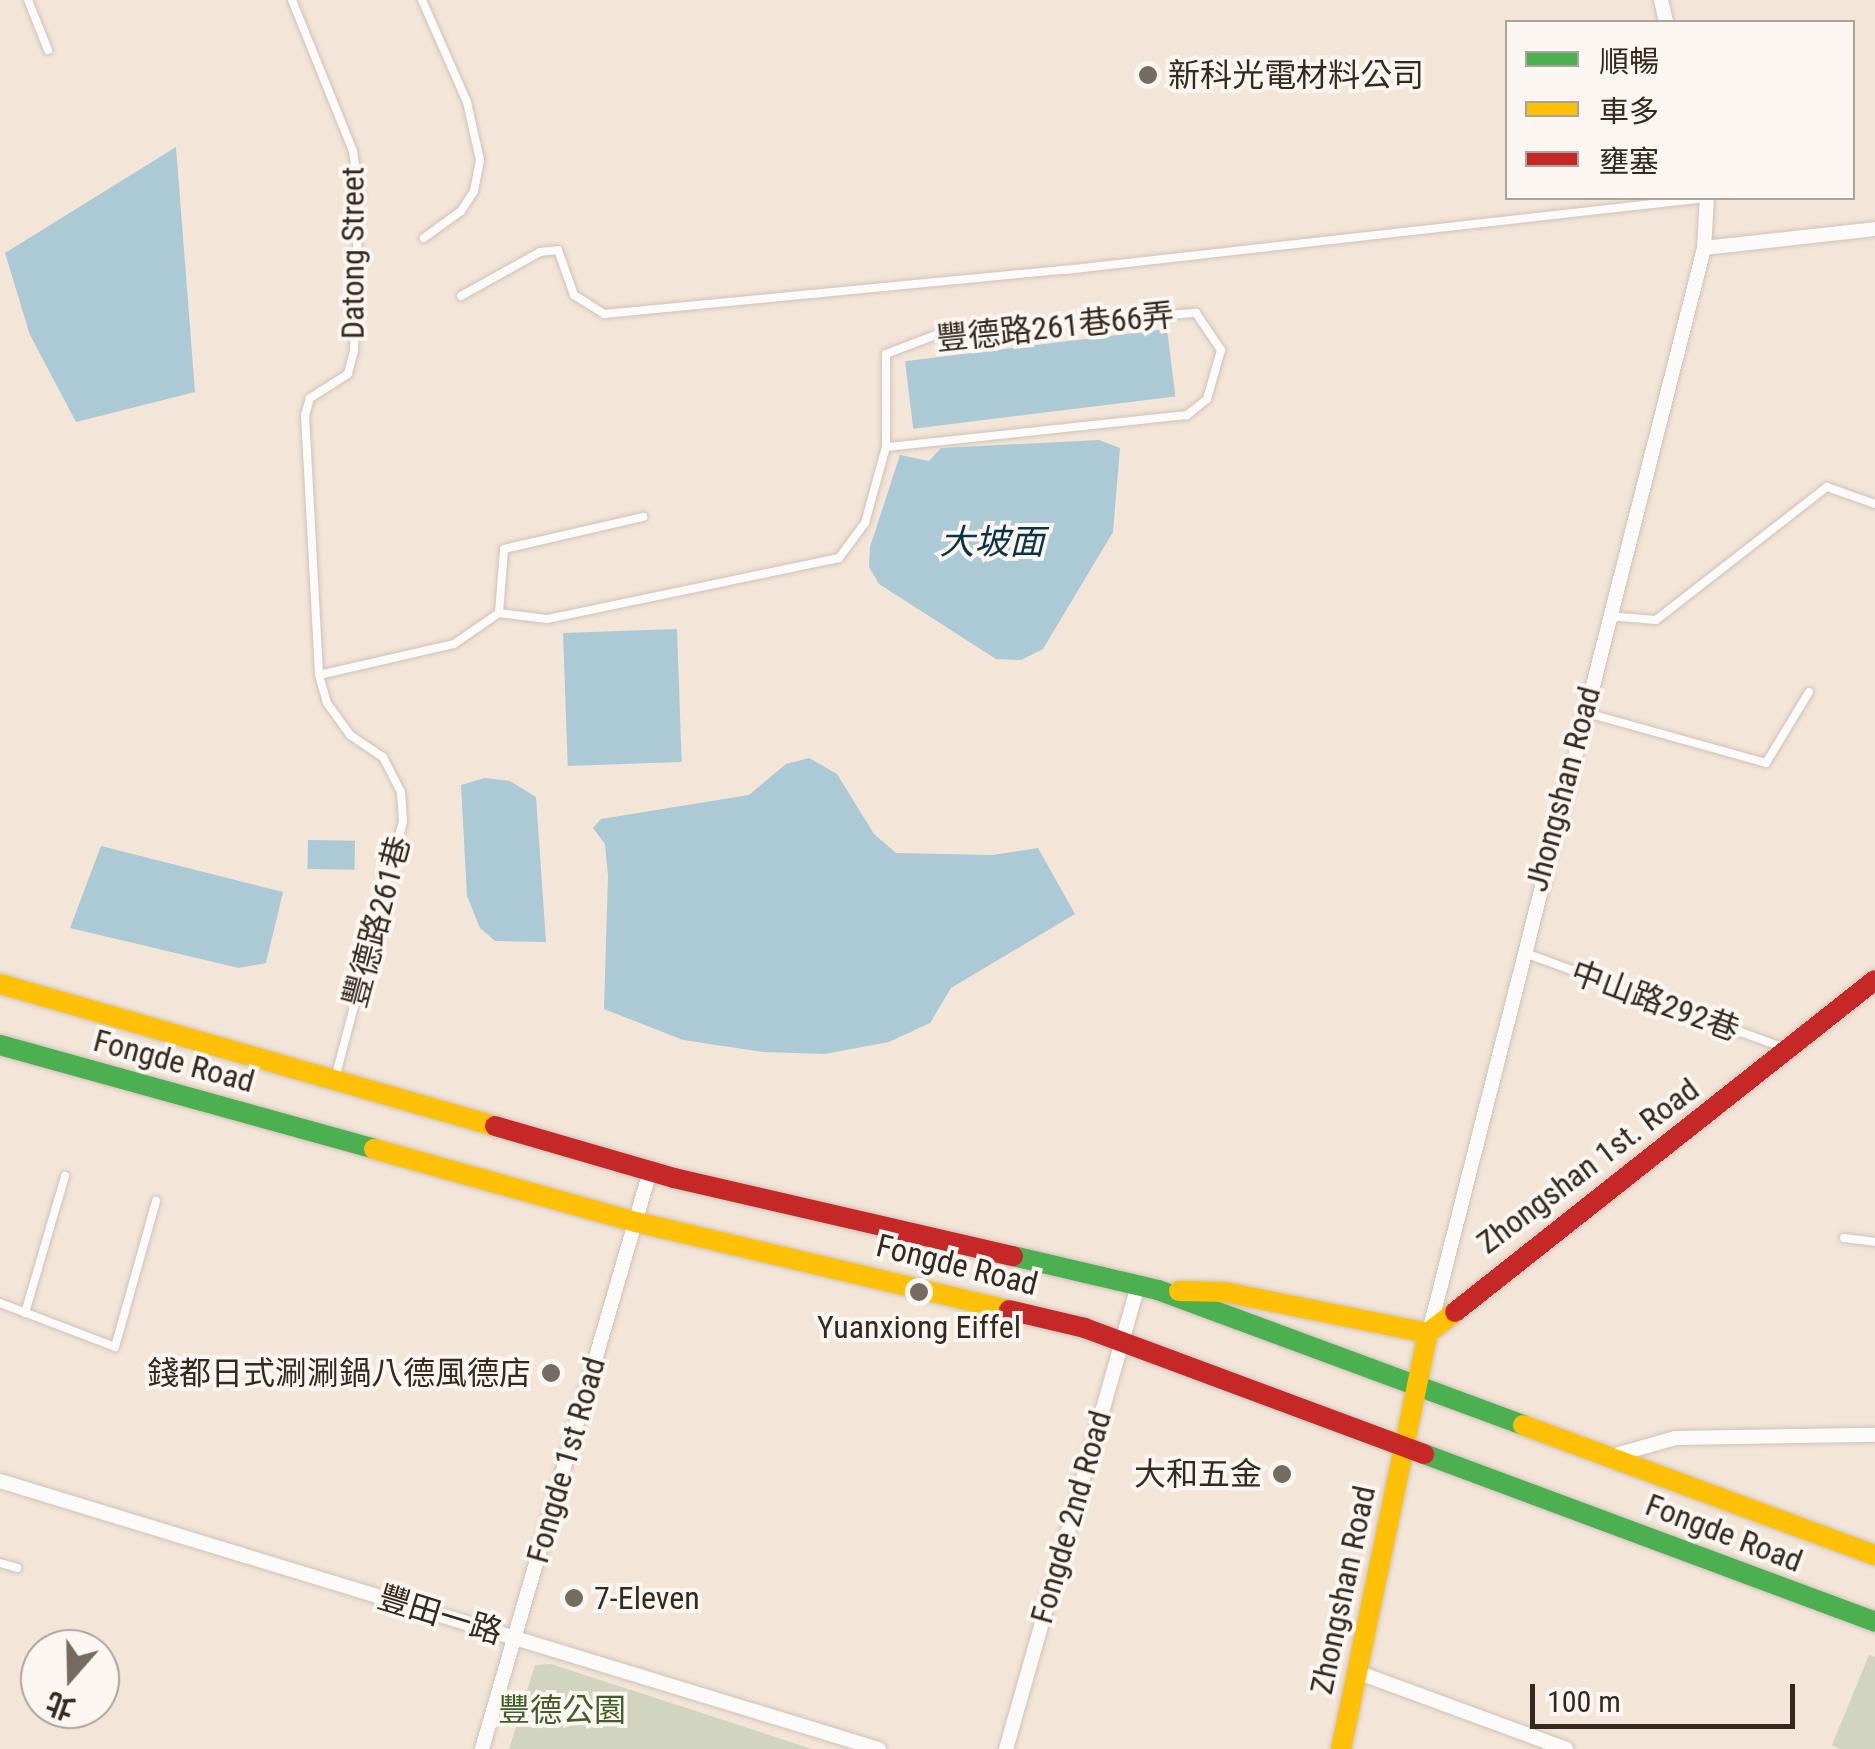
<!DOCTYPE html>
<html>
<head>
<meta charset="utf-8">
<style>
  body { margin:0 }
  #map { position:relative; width:1875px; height:1749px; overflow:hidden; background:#f3e5d8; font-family:"Roboto Condensed","Noto Sans TC",sans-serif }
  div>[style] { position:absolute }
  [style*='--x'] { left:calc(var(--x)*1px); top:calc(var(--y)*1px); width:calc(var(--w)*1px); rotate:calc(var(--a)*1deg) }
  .green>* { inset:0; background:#d1d4be }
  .water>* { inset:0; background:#acc9d6; transform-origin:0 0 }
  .roads { filter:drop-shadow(0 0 2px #cec3b9) drop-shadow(0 0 2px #cec3b9) }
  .lane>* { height:8px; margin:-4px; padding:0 4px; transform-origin:4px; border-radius:4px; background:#fdfbf9 }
  .street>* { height:14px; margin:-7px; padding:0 7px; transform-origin:7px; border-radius:7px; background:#fdfbf9 }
  .fast>* { height:20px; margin:-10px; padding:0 10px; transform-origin:10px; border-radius:10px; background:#4caf50 }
  .slow>* { height:20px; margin:-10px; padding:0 10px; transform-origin:10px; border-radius:10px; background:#ffc107 }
  .jam>* { height:20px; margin:-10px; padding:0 10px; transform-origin:10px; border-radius:10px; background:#c62828 }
  .dots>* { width:28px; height:28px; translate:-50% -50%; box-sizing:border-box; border:5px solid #fbf6f1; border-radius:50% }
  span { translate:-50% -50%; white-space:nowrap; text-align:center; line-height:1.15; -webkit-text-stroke:8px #fbf6f1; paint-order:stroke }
  .poi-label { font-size:32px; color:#33291f }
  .left { translate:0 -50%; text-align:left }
  .right { translate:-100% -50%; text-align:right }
  .street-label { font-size:32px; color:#33291f }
  .park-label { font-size:32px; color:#415f27 }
  .water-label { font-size:35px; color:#0a3446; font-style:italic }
  .legend { position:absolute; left:1505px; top:20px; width:350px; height:180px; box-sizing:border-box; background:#fbf6f1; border:2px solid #aba49d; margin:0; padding:12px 18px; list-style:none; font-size:30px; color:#33291f }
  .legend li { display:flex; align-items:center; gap:20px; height:50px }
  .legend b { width:50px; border:2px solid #aba49d }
  .north { position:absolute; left:20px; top:1629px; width:100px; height:100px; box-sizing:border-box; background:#fbf6f1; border:2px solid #aba49d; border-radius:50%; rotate:200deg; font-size:28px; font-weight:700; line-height:40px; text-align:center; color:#33291f }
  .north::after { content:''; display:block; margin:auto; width:35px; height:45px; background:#766b60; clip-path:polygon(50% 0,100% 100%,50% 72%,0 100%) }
  .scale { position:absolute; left:1530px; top:1684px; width:265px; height:45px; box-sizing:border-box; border:5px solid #33291f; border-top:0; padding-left:12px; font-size:30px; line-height:35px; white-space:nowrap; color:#33291f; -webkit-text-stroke:8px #fbf6f1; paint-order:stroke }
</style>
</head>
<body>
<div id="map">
  <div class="green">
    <i style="clip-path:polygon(1869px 1655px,1875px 1657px,1875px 1749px,1840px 1749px,1832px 1745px)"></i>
    <i style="clip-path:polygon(551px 1664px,812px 1749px,509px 1749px,535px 1665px)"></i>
  </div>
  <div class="water">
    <i style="clip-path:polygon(176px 147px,195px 392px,76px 422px,30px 335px,5px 253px)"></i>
    <i style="left:1167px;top:329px;width:68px;height:264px;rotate:83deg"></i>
    <i style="clip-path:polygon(1099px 440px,1120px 448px,1113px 532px,1043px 649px,1021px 660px,996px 659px,879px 584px,869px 567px,870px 547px,900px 455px,929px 461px,941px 448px)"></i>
    <i style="left:677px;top:629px;width:133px;height:114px;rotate:88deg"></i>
    <i style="clip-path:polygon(809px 758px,837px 774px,874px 834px,896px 853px,993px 855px,1038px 848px,1075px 914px,951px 988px,930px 1023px,889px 1042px,824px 1054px,763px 1052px,683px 1040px,604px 1009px,608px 876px,605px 844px,593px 828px,601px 819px,749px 795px,786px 764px)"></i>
    <i style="clip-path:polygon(485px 778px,510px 781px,536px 797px,546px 942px,495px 941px,480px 928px,467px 896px,461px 785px)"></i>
    <i style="left:308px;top:840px;width:47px;height:29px;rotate:1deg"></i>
    <i style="clip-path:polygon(101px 846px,283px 892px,266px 963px,239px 968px,70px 928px)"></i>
  </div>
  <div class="roads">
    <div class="lane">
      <i style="--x:28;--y:0;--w:54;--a:68.2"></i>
      <i style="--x:292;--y:0;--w:163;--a:68"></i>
      <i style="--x:353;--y:151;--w:42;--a:81.9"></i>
      <i style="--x:359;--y:193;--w:158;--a:91.8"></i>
      <i style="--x:354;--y:351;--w:24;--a:105"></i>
      <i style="--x:348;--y:374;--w:45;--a:147.7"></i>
      <i style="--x:310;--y:398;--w:18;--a:106"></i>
      <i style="--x:305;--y:415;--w:260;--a:86.9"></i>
      <i style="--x:319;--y:675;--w:29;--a:74"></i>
      <i style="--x:327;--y:703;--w:39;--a:54"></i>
      <i style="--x:350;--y:735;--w:40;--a:34"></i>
      <i style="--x:383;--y:757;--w:39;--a:63"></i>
      <i style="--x:401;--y:792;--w:29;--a:86"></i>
      <i style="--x:403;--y:821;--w:267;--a:104.8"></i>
      <i style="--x:422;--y:0;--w:111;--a:66.2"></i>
      <i style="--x:467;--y:102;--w:59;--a:77.4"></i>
      <i style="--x:480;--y:160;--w:32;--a:101"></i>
      <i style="--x:474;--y:191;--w:24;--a:123"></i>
      <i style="--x:461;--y:211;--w:46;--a:143.9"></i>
      <i style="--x:461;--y:296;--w:90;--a:-29.1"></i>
      <i style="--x:540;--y:252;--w:18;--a:-6"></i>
      <i style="--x:558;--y:250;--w:48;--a:70.4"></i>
      <i style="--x:574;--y:295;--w:36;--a:32"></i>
      <i style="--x:604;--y:314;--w:463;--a:-5.5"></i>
      <i style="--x:1065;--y:270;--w:645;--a:-6.41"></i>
      <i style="--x:499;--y:613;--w:64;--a:-85.5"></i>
      <i style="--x:504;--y:549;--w:143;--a:-13"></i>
      <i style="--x:1608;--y:616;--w:48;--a:4.8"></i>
      <i style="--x:1656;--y:620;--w:217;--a:-37.9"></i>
      <i style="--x:1827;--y:487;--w:51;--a:19.5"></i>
      <i style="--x:319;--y:675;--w:139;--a:-12.9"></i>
      <i style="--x:454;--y:644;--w:55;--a:-34.6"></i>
      <i style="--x:499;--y:613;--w:48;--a:7.1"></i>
      <i style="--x:547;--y:619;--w:298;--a:-11.8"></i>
      <i style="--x:839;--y:558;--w:44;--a:-53.4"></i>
      <i style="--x:865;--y:523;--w:79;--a:-74.6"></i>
      <i style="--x:886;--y:447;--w:93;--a:-90"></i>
      <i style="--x:886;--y:354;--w:56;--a:-21"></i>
      <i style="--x:938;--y:334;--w:259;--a:-4.7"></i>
      <i style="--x:1196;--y:313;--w:45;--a:56"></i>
      <i style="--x:1221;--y:350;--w:51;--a:105.9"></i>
      <i style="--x:1207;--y:399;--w:26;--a:141"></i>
      <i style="--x:1187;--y:415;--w:303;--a:173.9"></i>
      <i style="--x:1587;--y:713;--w:186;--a:15.6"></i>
      <i style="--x:1766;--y:763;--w:83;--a:-58.8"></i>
      <i style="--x:1525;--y:953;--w:276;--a:20.1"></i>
      <i style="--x:1844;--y:1238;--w:31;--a:7"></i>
      <i style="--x:0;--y:1303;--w:123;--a:20.9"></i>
      <i style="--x:115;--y:1347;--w:152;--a:-74.3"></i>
      <i style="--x:25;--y:1313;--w:143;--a:-73.7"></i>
      <i style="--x:0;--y:1563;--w:18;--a:16"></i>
    </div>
    <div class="street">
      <i style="--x:1661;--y:0;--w:23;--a:77"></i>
      <i style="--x:1704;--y:248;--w:172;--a:-6.3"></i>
      <i style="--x:1429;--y:1332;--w:1118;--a:-75.76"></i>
      <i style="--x:1704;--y:248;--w:50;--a:-86.6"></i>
      <i style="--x:1612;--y:1456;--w:66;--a:-15.9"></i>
      <i style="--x:1675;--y:1438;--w:200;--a:-0.9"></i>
      <i style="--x:0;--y:1481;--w:919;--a:16.96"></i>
      <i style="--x:1357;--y:1672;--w:223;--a:20.2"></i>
      <i style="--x:482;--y:1749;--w:602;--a:-73.79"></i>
      <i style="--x:1006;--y:1749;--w:482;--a:-74.1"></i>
    </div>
    <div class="fast">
      <i style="--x:0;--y:1045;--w:388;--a:15.5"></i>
      <i style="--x:1013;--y:1256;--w:149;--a:13.2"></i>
      <i style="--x:1158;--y:1290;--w:389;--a:20.3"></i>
      <i style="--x:1424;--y:1454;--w:481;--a:20.4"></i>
    </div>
    <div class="slow">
      <i style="--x:0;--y:984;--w:515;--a:16.01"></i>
      <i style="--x:374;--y:1149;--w:272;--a:15.6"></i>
      <i style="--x:636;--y:1222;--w:383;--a:13.3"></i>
      <i style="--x:1179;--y:1291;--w:45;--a:1.3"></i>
      <i style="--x:1224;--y:1292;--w:208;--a:11.4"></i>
      <i style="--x:1523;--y:1425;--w:375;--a:20.3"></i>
      <i style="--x:1341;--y:1749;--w:425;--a:-78.2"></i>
      <i style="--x:1428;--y:1333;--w:34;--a:-38"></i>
    </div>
    <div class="jam">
      <i style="--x:495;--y:1126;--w:186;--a:16.2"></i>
      <i style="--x:674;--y:1178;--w:348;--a:13"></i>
      <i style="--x:1009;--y:1310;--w:78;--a:13.3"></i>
      <i style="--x:1085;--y:1328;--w:362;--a:20.4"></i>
      <i style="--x:1455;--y:1312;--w:535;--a:-38.33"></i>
    </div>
  </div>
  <div class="dots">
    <i style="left:1148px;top:75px;background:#766b60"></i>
    <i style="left:919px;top:1292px;background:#766b60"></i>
    <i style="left:551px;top:1373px;background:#766b60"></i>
    <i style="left:1282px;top:1474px;background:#766b60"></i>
    <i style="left:574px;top:1598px;background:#766b60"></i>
  </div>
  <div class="poi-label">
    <span class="left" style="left:1168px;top:75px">新科光電材料公司</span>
    <span style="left:919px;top:1327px">Yuanxiong Eiffel</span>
    <span class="right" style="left:531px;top:1373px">錢都日式涮涮鍋八德風德店</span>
    <span class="right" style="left:1262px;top:1474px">大和五金</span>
    <span class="left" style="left:594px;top:1598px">7-Eleven</span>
  </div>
  <div class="street-label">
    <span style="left:353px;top:253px;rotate:-90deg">Datong Street</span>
    <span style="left:1055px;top:327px;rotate:-6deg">豐德路261巷66弄</span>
    <span style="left:1563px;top:789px;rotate:-75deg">Jhongshan Road</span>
    <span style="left:377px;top:922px;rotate:-75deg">豐德路261巷</span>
    <span style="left:1655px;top:1001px;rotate:20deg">中山路292巷</span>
    <span style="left:174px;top:1061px;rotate:15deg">Fongde Road</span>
    <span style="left:1588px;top:1166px;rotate:-37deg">Zhongshan 1st. Road</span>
    <span style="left:957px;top:1265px;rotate:14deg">Fongde Road</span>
    <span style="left:566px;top:1460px;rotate:-74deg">Fongde 1st Road</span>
    <span style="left:1071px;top:1517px;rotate:-74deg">Fongde 2nd Road</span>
    <span style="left:1724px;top:1533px;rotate:21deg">Fongde Road</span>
    <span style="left:1343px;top:1590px;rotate:-78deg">Zhongshan Road</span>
    <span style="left:440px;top:1615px;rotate:17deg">豐田一路</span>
  </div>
  <div class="park-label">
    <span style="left:562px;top:1710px">豐德公園</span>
  </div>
  <div class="water-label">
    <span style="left:992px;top:543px">大坡面</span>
  </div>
  <ul class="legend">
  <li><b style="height:12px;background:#4caf50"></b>順暢</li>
  <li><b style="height:12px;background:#ffc107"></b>車多</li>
  <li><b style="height:12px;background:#c62828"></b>壅塞</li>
  </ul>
  <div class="north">北</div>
  <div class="scale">100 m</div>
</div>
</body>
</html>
